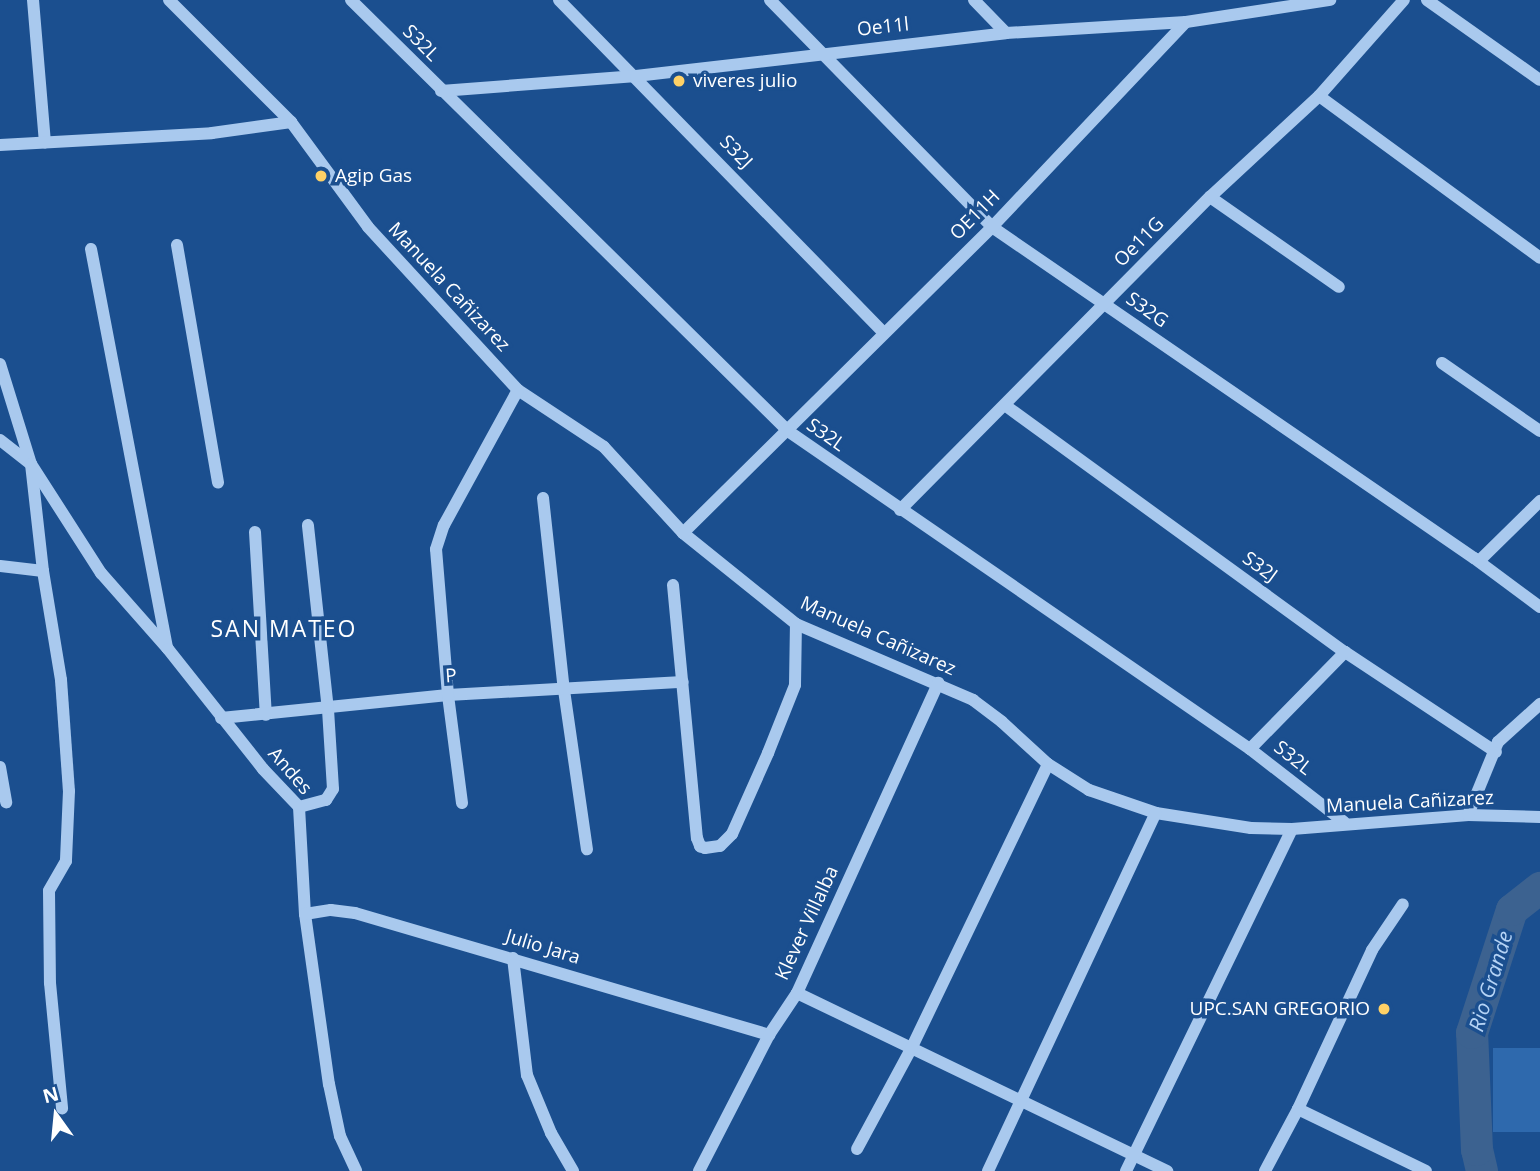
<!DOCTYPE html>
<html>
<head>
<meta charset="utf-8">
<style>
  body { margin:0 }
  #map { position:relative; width:1540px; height:1171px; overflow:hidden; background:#1b4f8f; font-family:"Open Sans",sans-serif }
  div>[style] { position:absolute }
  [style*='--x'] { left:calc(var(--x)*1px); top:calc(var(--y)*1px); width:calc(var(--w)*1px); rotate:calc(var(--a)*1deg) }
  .green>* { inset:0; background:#2e69ad; transform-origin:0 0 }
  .river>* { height:32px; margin:-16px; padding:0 16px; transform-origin:16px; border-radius:16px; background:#3c6290 }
  .minor>* { height:12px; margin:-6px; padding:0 6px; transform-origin:6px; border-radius:6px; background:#a9c9ee }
  .dots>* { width:19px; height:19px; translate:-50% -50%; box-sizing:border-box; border:4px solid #1b4f8f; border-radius:50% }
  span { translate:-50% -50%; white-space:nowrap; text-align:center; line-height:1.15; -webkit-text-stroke:7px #1b4f8f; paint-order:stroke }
  .street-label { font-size:19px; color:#fff }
  .poi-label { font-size:19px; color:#fff }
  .left { translate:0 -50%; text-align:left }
  .right { translate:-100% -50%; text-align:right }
  .water-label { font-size:21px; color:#b5d3f5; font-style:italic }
  .quarter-label { font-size:23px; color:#fff; letter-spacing:2px }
  .north { position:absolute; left:21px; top:1080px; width:70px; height:70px; -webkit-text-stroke:5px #1b4f8f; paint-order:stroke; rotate:345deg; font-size:19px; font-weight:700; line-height:28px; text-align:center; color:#fff }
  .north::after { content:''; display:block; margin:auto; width:24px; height:32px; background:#fff; clip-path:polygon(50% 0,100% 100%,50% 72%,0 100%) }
</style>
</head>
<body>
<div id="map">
  <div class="green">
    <i style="left:1540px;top:1048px;width:84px;height:47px;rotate:90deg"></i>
  </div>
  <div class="river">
    <i style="--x:1482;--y:1171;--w:22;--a:-103"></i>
    <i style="--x:1477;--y:1150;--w:117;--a:-92.4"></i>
    <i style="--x:1472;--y:1033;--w:129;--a:-72"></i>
    <i style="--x:1512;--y:910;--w:36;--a:-38"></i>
  </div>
  <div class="minor">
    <i style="--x:33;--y:0;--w:143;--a:85.2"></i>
    <i style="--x:169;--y:0;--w:173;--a:45"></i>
    <i style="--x:291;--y:122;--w:130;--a:53.7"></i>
    <i style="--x:368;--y:227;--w:222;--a:47.4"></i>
    <i style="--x:518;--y:390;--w:103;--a:33.5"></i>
    <i style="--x:604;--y:447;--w:117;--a:47.4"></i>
    <i style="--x:683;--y:533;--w:145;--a:38.8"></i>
    <i style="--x:796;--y:624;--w:193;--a:23.2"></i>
    <i style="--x:973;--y:700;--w:36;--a:37"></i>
    <i style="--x:1002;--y:722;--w:62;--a:42.4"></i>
    <i style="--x:1048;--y:764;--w:49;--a:32.4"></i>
    <i style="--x:1089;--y:790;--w:71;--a:18.9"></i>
    <i style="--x:1156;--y:813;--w:96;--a:9"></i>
    <i style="--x:1251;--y:828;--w:41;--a:1.4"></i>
    <i style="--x:1292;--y:829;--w:177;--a:-4.5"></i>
    <i style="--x:1468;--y:815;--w:72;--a:1.6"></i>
    <i style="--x:351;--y:0;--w:614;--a:44.6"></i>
    <i style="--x:788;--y:431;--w:561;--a:34.54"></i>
    <i style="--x:1250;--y:749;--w:119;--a:37.8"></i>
    <i style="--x:559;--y:0;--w:464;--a:45.7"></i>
    <i style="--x:770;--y:0;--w:318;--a:45.6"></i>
    <i style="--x:992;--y:227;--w:585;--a:34.48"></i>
    <i style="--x:1474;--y:558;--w:82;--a:36.6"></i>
    <i style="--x:974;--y:0;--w:46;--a:45.9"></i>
    <i style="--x:1427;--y:0;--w:138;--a:35.3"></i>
    <i style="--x:441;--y:91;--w:196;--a:-4.4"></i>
    <i style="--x:636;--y:76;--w:372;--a:-6.6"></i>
    <i style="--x:1006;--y:33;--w:180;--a:-3.5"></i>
    <i style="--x:1186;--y:22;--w:146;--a:-8.7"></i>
    <i style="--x:1319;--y:96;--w:274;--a:36.2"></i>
    <i style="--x:0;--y:145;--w:212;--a:-3.2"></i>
    <i style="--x:212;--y:133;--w:80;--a:-7.9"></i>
    <i style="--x:1210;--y:197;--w:157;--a:34.9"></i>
    <i style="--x:177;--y:245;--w:241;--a:80.2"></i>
    <i style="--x:91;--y:249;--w:406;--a:79.2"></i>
    <i style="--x:1442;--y:363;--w:119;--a:34.8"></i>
    <i style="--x:0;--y:364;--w:105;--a:72.8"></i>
    <i style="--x:31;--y:464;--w:108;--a:83.6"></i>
    <i style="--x:43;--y:571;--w:43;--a:-173.4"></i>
    <i style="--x:1006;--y:406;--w:419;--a:36"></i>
    <i style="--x:1345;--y:652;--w:181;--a:33.5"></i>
    <i style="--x:0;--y:440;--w:39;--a:38"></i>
    <i style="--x:31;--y:464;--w:130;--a:57.3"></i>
    <i style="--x:101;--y:573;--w:101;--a:48.6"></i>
    <i style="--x:168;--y:649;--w:153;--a:51.6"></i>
    <i style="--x:263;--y:769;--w:52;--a:46.5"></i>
    <i style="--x:299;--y:807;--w:107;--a:86.8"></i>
    <i style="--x:305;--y:914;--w:172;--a:82"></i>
    <i style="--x:329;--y:1084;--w:53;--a:78.1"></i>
    <i style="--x:340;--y:1136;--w:38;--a:65"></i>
    <i style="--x:543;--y:498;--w:193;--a:83.8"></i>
    <i style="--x:564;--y:690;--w:161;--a:81.8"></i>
    <i style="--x:900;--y:510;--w:441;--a:-45.3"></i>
    <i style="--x:1210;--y:197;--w:149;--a:-42.8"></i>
    <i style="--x:1319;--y:96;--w:128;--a:-48.5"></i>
    <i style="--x:255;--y:532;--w:183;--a:86.6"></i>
    <i style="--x:683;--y:533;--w:435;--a:-44.7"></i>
    <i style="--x:992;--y:227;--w:282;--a:-46.6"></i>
    <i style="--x:1479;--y:561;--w:86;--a:-44.5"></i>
    <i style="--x:43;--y:571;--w:110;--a:80.6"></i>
    <i style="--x:61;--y:680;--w:111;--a:85.9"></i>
    <i style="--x:69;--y:791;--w:70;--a:92.5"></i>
    <i style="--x:66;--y:861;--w:34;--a:120"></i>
    <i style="--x:49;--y:891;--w:92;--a:89.4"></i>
    <i style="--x:50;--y:983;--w:126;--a:84.5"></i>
    <i style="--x:673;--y:585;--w:254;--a:84.6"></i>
    <i style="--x:697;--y:838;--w:9;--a:69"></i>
    <i style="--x:700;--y:846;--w:5;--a:22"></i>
    <i style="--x:705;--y:848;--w:15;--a:-8"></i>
    <i style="--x:720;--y:846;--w:17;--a:-45"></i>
    <i style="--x:732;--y:834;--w:89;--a:-66"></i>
    <i style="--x:768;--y:753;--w:73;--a:-68.3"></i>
    <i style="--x:795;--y:685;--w:61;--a:-89.1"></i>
    <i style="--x:221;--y:718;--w:228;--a:-5.8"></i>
    <i style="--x:448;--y:695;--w:235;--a:-3.2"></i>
    <i style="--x:1250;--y:749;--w:136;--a:-45.6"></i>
    <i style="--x:0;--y:767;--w:36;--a:80"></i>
    <i style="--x:462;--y:803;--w:109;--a:-97.4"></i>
    <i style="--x:448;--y:695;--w:146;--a:-94.7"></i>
    <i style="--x:436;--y:549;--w:25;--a:-72"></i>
    <i style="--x:444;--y:525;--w:154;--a:-61.3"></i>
    <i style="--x:299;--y:807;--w:28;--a:-15"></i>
    <i style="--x:326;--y:800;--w:13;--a:-58"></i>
    <i style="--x:333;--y:789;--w:79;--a:-93.6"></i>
    <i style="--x:328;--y:710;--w:186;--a:-96.2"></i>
    <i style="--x:1468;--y:815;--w:79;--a:-67.7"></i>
    <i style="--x:1498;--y:742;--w:57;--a:-42.1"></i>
    <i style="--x:305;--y:914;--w:26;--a:-9"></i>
    <i style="--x:331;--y:910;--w:24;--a:7"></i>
    <i style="--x:355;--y:913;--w:432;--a:16.4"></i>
    <i style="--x:513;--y:958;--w:118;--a:83.2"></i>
    <i style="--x:527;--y:1075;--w:63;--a:67.5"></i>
    <i style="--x:551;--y:1133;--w:44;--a:59.9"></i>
    <i style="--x:797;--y:993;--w:411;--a:25.7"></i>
    <i style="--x:1298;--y:1109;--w:142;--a:25.8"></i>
    <i style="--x:857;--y:1149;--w:114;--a:-61.6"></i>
    <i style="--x:911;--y:1049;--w:316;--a:-64.3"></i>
    <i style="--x:699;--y:1171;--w:153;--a:-62.8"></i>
    <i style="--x:769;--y:1035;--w:50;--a:-56.3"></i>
    <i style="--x:797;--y:993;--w:341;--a:-65.5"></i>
    <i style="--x:988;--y:1171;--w:395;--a:-64.9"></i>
    <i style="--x:1126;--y:1171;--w:380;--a:-64.1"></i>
    <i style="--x:1265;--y:1171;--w:70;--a:-62"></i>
    <i style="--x:1298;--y:1109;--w:175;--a:-65"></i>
    <i style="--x:1372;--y:950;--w:55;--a:-56"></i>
  </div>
  <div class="dots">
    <i style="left:679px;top:81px;background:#ffd166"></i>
    <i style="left:321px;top:176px;background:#ffd166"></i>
    <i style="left:1384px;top:1009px;background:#ffd166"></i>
  </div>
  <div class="street-label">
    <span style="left:883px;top:27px;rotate:-6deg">Oe11l</span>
    <span style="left:421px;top:43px;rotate:45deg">S32L</span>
    <span style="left:736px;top:152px;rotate:46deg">S32J</span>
    <span style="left:975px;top:215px;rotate:-45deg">OE11H</span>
    <span style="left:1139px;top:242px;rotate:-45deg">Oe11G</span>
    <span style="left:449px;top:287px;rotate:47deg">Manuela Cañizarez</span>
    <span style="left:1147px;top:310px;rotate:35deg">S32G</span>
    <span style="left:826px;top:435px;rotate:35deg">S32L</span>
    <span style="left:1260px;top:567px;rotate:36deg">S32J</span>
    <span style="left:878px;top:636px;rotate:24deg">Manuela Cañizarez</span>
    <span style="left:451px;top:676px;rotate:-4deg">P</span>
    <span style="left:1293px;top:758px;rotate:38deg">S32L</span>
    <span style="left:290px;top:771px;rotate:49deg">Andes</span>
    <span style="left:1410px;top:802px;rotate:-3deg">Manuela Cañizarez</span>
    <span style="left:807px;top:923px;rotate:-65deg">Klever Villalba</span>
    <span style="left:543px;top:947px;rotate:17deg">Julio Jara</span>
  </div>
  <div class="poi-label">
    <span class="left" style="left:693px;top:81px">viveres julio</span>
    <span class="left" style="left:335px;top:176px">Agip Gas</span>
    <span class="right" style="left:1370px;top:1009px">UPC.SAN GREGORIO</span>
  </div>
  <div class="water-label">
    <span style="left:1490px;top:981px;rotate:-73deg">Rio Grande</span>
  </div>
  <div class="quarter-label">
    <span style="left:284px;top:628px">SAN MATEO</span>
  </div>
  <div class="north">N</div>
</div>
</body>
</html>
